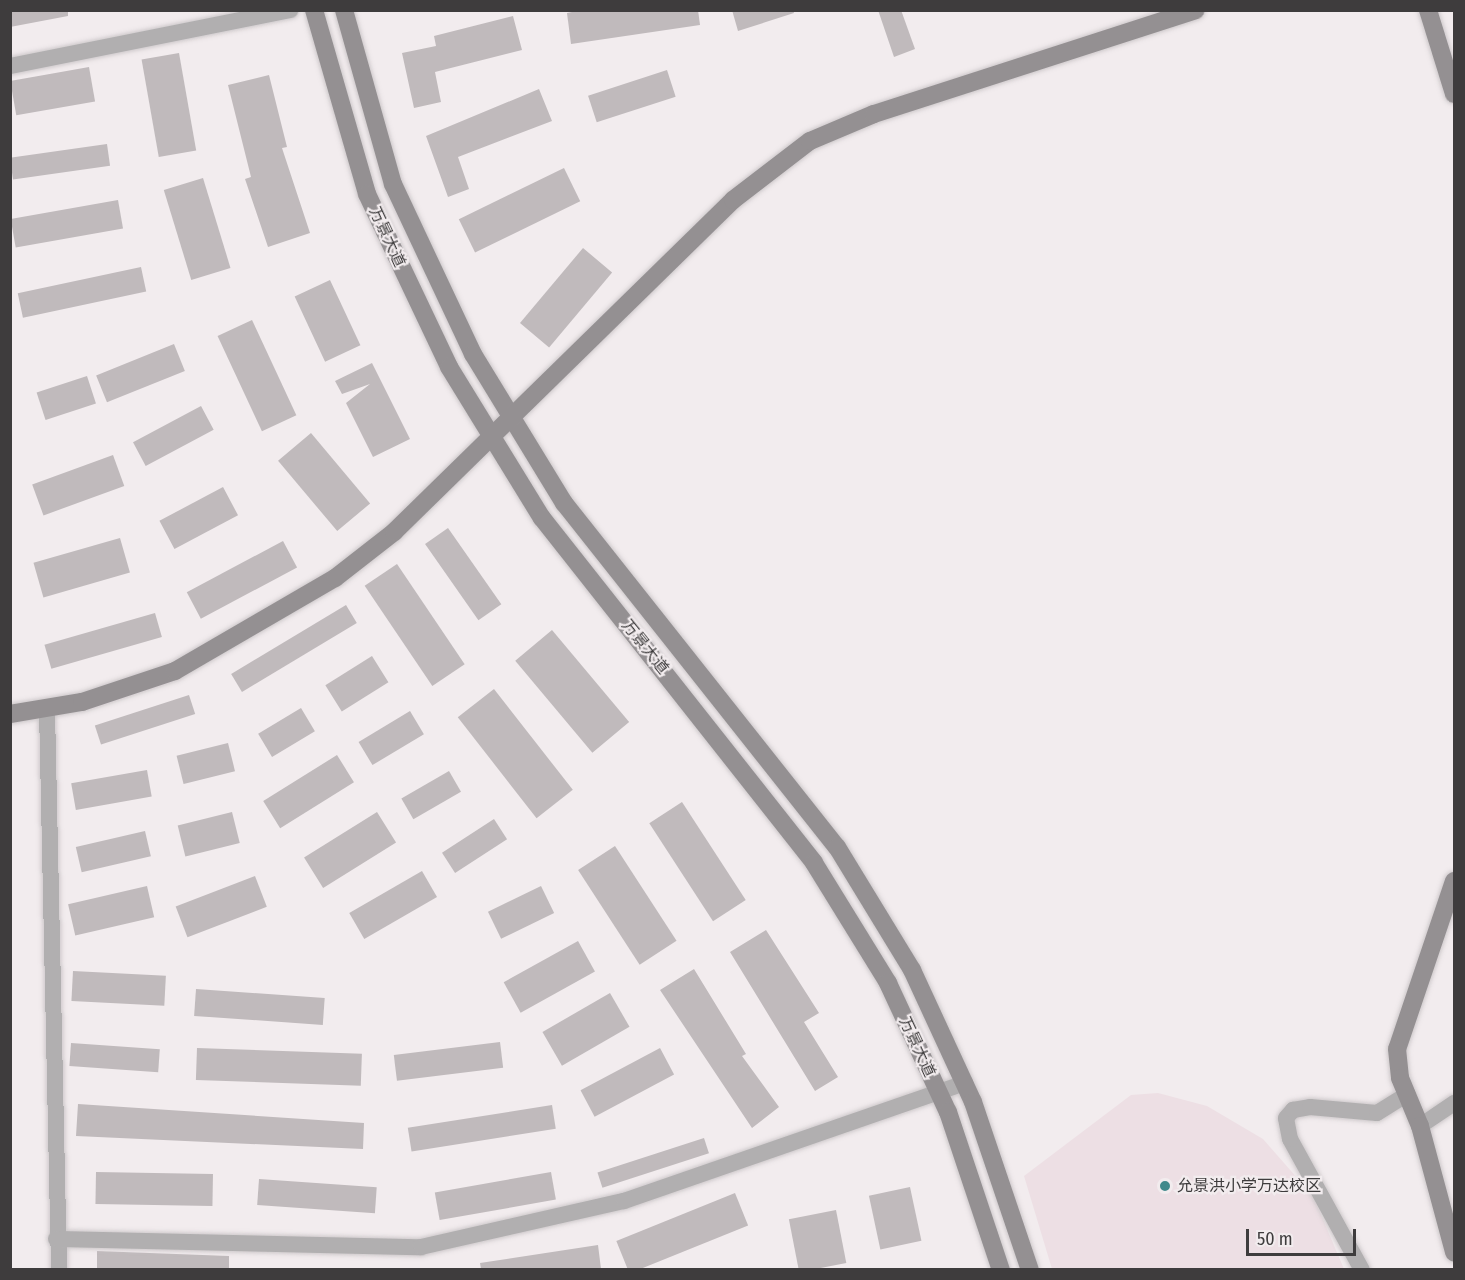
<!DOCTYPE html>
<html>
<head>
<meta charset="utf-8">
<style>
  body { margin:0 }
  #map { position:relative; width:1465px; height:1280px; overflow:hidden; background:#f2ecee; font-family:"Fira Sans Condensed","Noto Sans SC",sans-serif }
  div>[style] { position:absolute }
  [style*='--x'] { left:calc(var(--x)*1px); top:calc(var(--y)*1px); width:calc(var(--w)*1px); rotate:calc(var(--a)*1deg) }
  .built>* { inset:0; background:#eddfe4 }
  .building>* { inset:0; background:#c0babc; transform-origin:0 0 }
  .roads { filter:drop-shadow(0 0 2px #cec9cb) drop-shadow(0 0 2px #cec9cb) }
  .street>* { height:16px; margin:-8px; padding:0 8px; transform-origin:8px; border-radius:8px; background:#b1afb0 }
  .secondary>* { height:18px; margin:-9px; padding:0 9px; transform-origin:9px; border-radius:9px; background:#949092 }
  .dots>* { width:16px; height:16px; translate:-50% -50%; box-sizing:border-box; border:3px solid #f2ecee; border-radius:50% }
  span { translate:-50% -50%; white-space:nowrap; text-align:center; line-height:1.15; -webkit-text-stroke:4.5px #f2ecee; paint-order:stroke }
  .street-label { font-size:16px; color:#3e3c3d }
  .poi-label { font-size:16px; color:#3e3c3d }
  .left { translate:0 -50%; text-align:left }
  .frame { position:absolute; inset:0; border:12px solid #3e3c3d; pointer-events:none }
  .scale { position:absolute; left:1246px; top:1229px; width:110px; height:27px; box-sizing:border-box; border:3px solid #3e3c3d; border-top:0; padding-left:8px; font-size:18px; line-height:21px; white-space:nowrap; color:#3e3c3d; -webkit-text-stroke:4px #f2ecee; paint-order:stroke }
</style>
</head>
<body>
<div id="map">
  <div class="built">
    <i style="clip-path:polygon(1158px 1093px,1207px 1106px,1263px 1139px,1313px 1196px,1344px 1269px,1052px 1269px,1024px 1176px,1131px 1095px)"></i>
  </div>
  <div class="building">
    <i style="clip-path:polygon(10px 10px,68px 10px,68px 16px,10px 27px)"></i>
    <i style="clip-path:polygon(582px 10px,698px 10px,700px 25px,571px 44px,567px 13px)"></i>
    <i style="clip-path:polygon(732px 10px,793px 10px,794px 13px,738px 31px)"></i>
    <i style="clip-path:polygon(878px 10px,901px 10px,915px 49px,894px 57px)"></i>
    <i style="clip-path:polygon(513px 16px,522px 50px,435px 72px,441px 102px,414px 108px,402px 53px,436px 46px,434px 36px)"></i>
    <i style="left:179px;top:53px;width:99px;height:38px;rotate:80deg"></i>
    <i style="left:89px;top:67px;width:35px;height:80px;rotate:80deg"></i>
    <i style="left:667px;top:70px;width:28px;height:83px;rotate:72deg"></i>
    <i style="clip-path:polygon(269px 75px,287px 147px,282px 148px,310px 233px,268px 247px,245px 179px,251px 177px,228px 85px)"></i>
    <i style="clip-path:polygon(539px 89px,552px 121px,458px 157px,469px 189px,448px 197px,426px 136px)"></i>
    <i style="left:107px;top:144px;width:22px;height:98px;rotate:82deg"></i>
    <i style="left:564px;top:168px;width:37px;height:117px;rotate:64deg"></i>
    <i style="left:203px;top:178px;width:94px;height:41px;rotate:73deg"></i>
    <i style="left:118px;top:200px;width:29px;height:109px;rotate:80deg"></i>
    <i style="left:583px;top:248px;width:38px;height:98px;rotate:40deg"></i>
    <i style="left:141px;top:267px;width:25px;height:126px;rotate:78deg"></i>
    <i style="left:330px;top:280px;width:72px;height:39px;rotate:65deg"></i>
    <i style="left:252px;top:320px;width:105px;height:38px;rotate:65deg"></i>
    <i style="left:174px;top:344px;width:29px;height:84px;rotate:68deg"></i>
    <i style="clip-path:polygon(372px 363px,410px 439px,373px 457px,346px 403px,370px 384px,342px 394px,335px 381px)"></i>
    <i style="left:87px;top:376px;width:29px;height:53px;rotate:72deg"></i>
    <i style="left:201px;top:406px;width:27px;height:77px;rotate:62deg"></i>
    <i style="left:311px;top:433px;width:92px;height:43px;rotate:50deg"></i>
    <i style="left:113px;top:455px;width:33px;height:86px;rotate:70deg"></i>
    <i style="left:223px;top:487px;width:32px;height:72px;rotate:62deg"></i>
    <i style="left:448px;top:528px;width:93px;height:28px;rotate:55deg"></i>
    <i style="left:120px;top:538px;width:36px;height:90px;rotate:74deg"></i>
    <i style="left:283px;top:541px;width:30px;height:109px;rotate:62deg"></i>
    <i style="left:397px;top:564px;width:121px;height:39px;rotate:56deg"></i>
    <i style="left:346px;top:605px;width:21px;height:134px;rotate:59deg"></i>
    <i style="left:155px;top:613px;width:25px;height:115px;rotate:74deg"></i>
    <i style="left:552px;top:630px;width:120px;height:48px;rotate:50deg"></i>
    <i style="left:372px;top:656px;width:31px;height:55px;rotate:58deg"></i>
    <i style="left:494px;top:689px;width:128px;height:46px;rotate:52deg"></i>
    <i style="left:189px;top:695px;width:20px;height:99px;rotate:72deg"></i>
    <i style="left:301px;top:708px;width:27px;height:50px;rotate:59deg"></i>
    <i style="left:410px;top:711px;width:27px;height:60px;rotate:59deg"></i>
    <i style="left:228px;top:743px;width:29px;height:53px;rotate:76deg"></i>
    <i style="left:337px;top:755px;width:32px;height:87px;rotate:58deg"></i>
    <i style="left:147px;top:770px;width:27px;height:77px;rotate:80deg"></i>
    <i style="left:449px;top:771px;width:24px;height:55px;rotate:60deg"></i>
    <i style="left:682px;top:802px;width:117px;height:39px;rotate:57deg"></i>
    <i style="left:232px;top:812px;width:32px;height:56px;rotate:76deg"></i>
    <i style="left:377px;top:812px;width:36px;height:86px;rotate:58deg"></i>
    <i style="left:494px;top:819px;width:24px;height:62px;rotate:57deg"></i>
    <i style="left:145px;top:831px;width:26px;height:71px;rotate:77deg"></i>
    <i style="left:615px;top:846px;width:113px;height:44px;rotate:57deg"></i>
    <i style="left:422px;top:871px;width:30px;height:84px;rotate:60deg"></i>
    <i style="left:255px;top:876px;width:33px;height:85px;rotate:69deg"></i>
    <i style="left:147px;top:886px;width:32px;height:81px;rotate:77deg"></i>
    <i style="left:541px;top:886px;width:30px;height:59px;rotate:64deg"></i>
    <i style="clip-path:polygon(766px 930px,819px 1013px,804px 1022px,838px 1077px,815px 1091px,730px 952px)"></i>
    <i style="left:578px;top:941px;width:35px;height:85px;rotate:61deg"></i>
    <i style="clip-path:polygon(694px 969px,746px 1054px,742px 1056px,779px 1107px,752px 1128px,660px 990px)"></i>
    <i style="left:73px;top:971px;width:93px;height:30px;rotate:3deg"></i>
    <i style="left:196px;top:989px;width:129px;height:27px;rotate:4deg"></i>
    <i style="left:610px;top:993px;width:39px;height:78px;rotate:60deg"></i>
    <i style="left:500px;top:1042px;width:26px;height:107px;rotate:83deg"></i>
    <i style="left:71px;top:1043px;width:89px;height:23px;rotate:4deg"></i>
    <i style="left:197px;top:1048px;width:165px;height:32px;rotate:2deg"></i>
    <i style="left:660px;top:1048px;width:30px;height:90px;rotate:62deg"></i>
    <i style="clip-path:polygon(78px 1104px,364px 1123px,363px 1149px,76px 1136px)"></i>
    <i style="left:552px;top:1105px;width:24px;height:146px;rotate:81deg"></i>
    <i style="left:704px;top:1138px;width:16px;height:112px;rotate:72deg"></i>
    <i style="left:96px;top:1172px;width:117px;height:32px;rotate:1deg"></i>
    <i style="left:551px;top:1172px;width:28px;height:118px;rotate:80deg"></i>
    <i style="left:259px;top:1179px;width:118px;height:26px;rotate:4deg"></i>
    <i style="left:910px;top:1187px;width:55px;height:42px;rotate:78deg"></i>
    <i style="left:735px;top:1193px;width:35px;height:128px;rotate:68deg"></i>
    <i style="left:836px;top:1210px;width:54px;height:48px;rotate:79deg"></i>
    <i style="clip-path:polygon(598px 1245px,601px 1269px,481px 1269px,480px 1263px)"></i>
    <i style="clip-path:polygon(97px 1251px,229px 1256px,229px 1269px,97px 1269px)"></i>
  </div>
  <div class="roads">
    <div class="street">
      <i style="--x:10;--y:66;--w:286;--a:-11.3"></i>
      <i style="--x:47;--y:709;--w:561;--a:88.77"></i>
      <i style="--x:1420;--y:1126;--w:41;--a:-34.1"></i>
      <i style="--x:56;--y:1239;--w:365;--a:1.3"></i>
      <i style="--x:421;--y:1247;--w:208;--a:-12.8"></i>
      <i style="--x:624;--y:1201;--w:361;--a:-19.1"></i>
      <i style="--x:1362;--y:1270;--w:149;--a:-118.8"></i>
      <i style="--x:1290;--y:1139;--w:21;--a:-101"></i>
      <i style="--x:1286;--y:1118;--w:11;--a:-49"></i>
      <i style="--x:1293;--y:1110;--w:17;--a:-10"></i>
      <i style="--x:1310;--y:1107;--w:67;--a:5.1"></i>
      <i style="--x:1377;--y:1113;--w:36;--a:-32"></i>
    </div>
    <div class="secondary">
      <i style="--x:314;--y:10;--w:191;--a:73.9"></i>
      <i style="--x:367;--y:194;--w:191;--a:64.6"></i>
      <i style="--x:449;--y:367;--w:177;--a:58.4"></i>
      <i style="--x:542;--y:518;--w:439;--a:51.7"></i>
      <i style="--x:814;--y:863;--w:141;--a:58.3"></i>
      <i style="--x:888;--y:983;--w:142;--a:65.1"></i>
      <i style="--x:948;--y:1112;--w:167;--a:71.5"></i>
      <i style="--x:344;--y:10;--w:181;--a:74.3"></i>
      <i style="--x:393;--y:184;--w:188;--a:64.8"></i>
      <i style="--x:473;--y:354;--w:175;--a:58.6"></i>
      <i style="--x:564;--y:503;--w:439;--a:51.6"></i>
      <i style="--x:837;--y:847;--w:144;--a:58.6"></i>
      <i style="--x:912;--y:970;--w:145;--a:65.2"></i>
      <i style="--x:973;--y:1102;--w:177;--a:71.3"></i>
      <i style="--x:1428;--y:10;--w:88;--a:72.8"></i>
      <i style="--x:10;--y:714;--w:73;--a:-9.5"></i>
      <i style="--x:82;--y:702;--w:98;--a:-18.4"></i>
      <i style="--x:175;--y:671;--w:185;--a:-30.2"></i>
      <i style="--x:335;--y:578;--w:75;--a:-37.9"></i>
      <i style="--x:394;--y:532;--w:474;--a:-44.4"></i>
      <i style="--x:733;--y:200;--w:97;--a:-37.5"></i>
      <i style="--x:810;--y:141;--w:69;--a:-22.9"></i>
      <i style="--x:874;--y:114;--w:338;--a:-17.9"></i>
      <i style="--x:1454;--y:881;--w:177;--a:108.7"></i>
      <i style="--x:1397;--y:1049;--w:29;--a:84"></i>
      <i style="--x:1400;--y:1078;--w:52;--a:67.4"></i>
      <i style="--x:1420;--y:1126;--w:131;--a:74.9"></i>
    </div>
  </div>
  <div class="dots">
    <i style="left:1165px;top:1186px;background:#41898b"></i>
  </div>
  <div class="street-label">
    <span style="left:387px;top:237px;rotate:65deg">万景大道</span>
    <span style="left:645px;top:647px;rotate:51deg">万景大道</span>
    <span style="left:917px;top:1047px;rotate:65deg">万景大道</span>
  </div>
  <div class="poi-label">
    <span class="left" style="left:1177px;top:1186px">允景洪小学万达校区</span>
  </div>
  <div class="frame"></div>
  <div class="scale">50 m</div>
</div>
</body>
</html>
